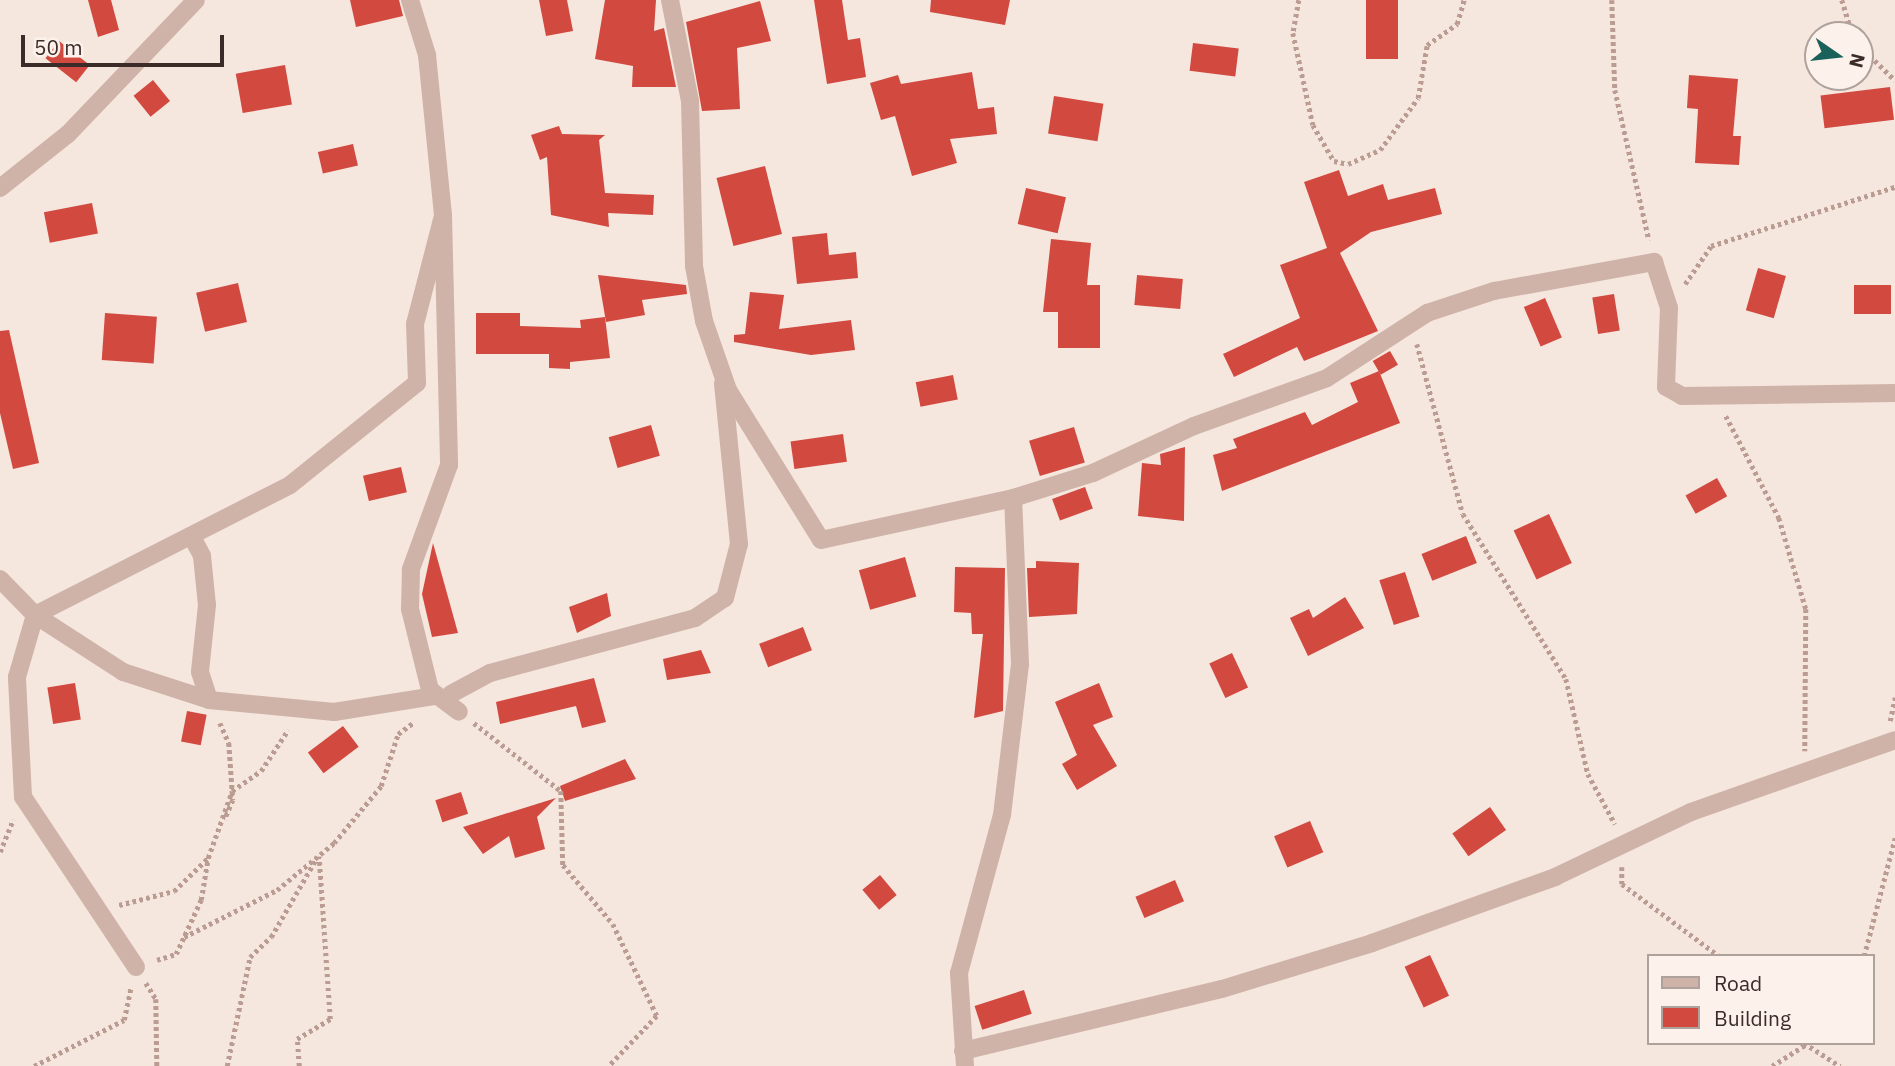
<!DOCTYPE html>
<html>
<head>
<meta charset="utf-8">
<style>
  body { margin:0 }
  #map { position:relative; width:1895px; height:1066px; overflow:hidden; background:#f5e6de; font-family:"IBM Plex Sans",sans-serif }
  div>[style] { position:absolute }
  [style*='--x'] { left:calc(var(--x)*1px); top:calc(var(--y)*1px); width:calc(var(--w)*1px); rotate:calc(var(--a)*1deg) }
  .building>* { inset:0; background:#d24940; transform-origin:0 0 }
  .path>* { height:4.5px; margin-top:-2.25px; transform-origin:0; background:repeating-linear-gradient(90deg,#bb9c92 0 3.5px,transparent 0 7px) }
  .minor>* { height:18px; margin:-9px; padding:0 9px; transform-origin:9px; border-radius:9px; background:#cfb3a8 }
  span { translate:-50% -50%; white-space:nowrap; text-align:center; line-height:1.15; -webkit-text-stroke:6px #fcf1eb; paint-order:stroke }
  .legend { position:absolute; left:1647px; top:954px; width:228px; height:91px; box-sizing:border-box; background:#fcf1eb; border:2px solid #afa29d; margin:0; padding:9px 12px; list-style:none; font-size:21px; color:#3b2b29 }
  .legend li { display:flex; align-items:center; gap:14px; height:35px }
  .legend b { width:35px; border:2px solid #afa29d }
  .north { position:absolute; left:1804px; top:21px; width:70px; height:70px; box-sizing:border-box; background:#fcf1eb; border:2px solid #afa29d; border-radius:50%; rotate:104deg; font-size:19px; font-weight:700; line-height:28px; text-align:center; color:#3b2b29 }
  .north::after { content:''; display:block; margin:auto; width:24px; height:32px; background:#1a6259; clip-path:polygon(50% 0,100% 100%,50% 72%,0 100%) }
  .scale { position:absolute; left:21px; top:35px; width:203px; height:32px; box-sizing:border-box; border:4px solid #3b2b29; border-top:0; padding-left:9px; font-size:21px; line-height:24px; white-space:nowrap; color:#3b2b29; -webkit-text-stroke:5px #fcf1eb; paint-order:stroke }
</style>
</head>
<body>
<div id="map">
  <div class="building">
    <i style="clip-path:polygon(88px 0,111px 0,119px 30px,98px 37px)"></i>
    <i style="clip-path:polygon(350px 0,399px 0,403px 16px,356px 27px)"></i>
    <i style="clip-path:polygon(539px 0,567px 0,573px 31px,546px 36px)"></i>
    <i style="clip-path:polygon(605px 0,656px 0,654px 31px,664px 28px,676px 87px,632px 87px,633px 66px,595px 59px)"></i>
    <i style="clip-path:polygon(814px 0,842px 0,848px 40px,860px 38px,866px 77px,827px 84px)"></i>
    <i style="clip-path:polygon(931px 0,1010px 0,1005px 25px,930px 12px)"></i>
    <i style="left:1366px;top:0;width:32px;height:59px"></i>
    <i style="clip-path:polygon(760px 1px,771px 41px,737px 48px,740px 109px,702px 111px,686px 22px)"></i>
    <i style="left:59px;top:41px;width:39px;height:22px;rotate:38deg"></i>
    <i style="left:1193px;top:43px;width:46px;height:28px;rotate:7deg"></i>
    <i style="left:285px;top:65px;width:40px;height:50px;rotate:80deg"></i>
    <i style="clip-path:polygon(972px 72px,978px 109px,994px 107px,997px 134px,950px 139px,957px 163px,912px 176px,895px 116px,881px 120px,870px 83px,898px 75px,901px 84px)"></i>
    <i style="clip-path:polygon(1689px 75px,1738px 79px,1733px 136px,1741px 136px,1739px 165px,1695px 163px,1698px 109px,1687px 108px)"></i>
    <i style="left:153px;top:80px;width:27px;height:25px;rotate:51deg"></i>
    <i style="left:1890px;top:87px;width:33px;height:70px;rotate:83deg"></i>
    <i style="left:1054px;top:96px;width:50px;height:38px;rotate:9deg"></i>
    <i style="clip-path:polygon(559px 126px,562px 134px,605px 135px,599px 140px,605px 193px,654px 195px,653px 215px,608px 213px,609px 227px,551px 215px,547px 157px,540px 160px,531px 135px)"></i>
    <i style="left:353px;top:144px;width:22px;height:36px;rotate:77deg"></i>
    <i style="left:765px;top:166px;width:70px;height:50px;rotate:76deg"></i>
    <i style="clip-path:polygon(1339px 170px,1348px 196px,1383px 184px,1388px 200px,1435px 188px,1442px 214px,1371px 232px,1340px 253px,1378px 331px,1304px 361px,1297px 347px,1234px 377px,1223px 354px,1300px 318px,1280px 265px,1327px 248px,1304px 182px)"></i>
    <i style="left:1026px;top:188px;width:41px;height:37px;rotate:13deg"></i>
    <i style="left:92px;top:203px;width:31px;height:49px;rotate:79deg"></i>
    <i style="clip-path:polygon(827px 233px,829px 255px,856px 252px,858px 278px,797px 284px,792px 237px)"></i>
    <i style="clip-path:polygon(1051px 239px,1091px 243px,1087px 285px,1100px 285px,1100px 348px,1058px 348px,1058px 312px,1043px 312px)"></i>
    <i style="left:1758px;top:268px;width:29px;height:44px;rotate:16deg"></i>
    <i style="clip-path:polygon(598px 275px,686px 285px,687px 294px,642px 300px,645px 315px,606px 322px)"></i>
    <i style="left:1137px;top:275px;width:46px;height:30px;rotate:5deg"></i>
    <i style="left:238px;top:283px;width:40px;height:43px;rotate:77deg"></i>
    <i style="left:1854px;top:285px;width:37px;height:29px"></i>
    <i style="clip-path:polygon(750px 292px,784px 295px,779px 329px,851px 320px,855px 350px,811px 355px,734px 342px,734px 335px,745px 334px)"></i>
    <i style="left:1614px;top:294px;width:37px;height:22px;rotate:81deg"></i>
    <i style="left:1545px;top:298px;width:43px;height:23px;rotate:67deg"></i>
    <i style="left:105px;top:313px;width:52px;height:47px;rotate:4deg"></i>
    <i style="clip-path:polygon(476px 313px,520px 313px,520px 326px,581px 328px,580px 320px,605px 317px,610px 358px,570px 362px,570px 369px,549px 368px,549px 354px,476px 354px)"></i>
    <i style="clip-path:polygon(9px 330px,39px 463px,13px 469px,0 413px,0 331px)"></i>
    <i style="left:1390px;top:351px;width:16px;height:20px;rotate:60deg"></i>
    <i style="clip-path:polygon(1379px 371px,1400px 423px,1222px 491px,1213px 455px,1237px 448px,1233px 439px,1305px 412px,1312px 425px,1358px 402px,1350px 383px)"></i>
    <i style="left:953px;top:375px;width:25px;height:38px;rotate:79deg"></i>
    <i style="left:651px;top:425px;width:32px;height:44px;rotate:74deg"></i>
    <i style="left:1074px;top:427px;width:37px;height:47px;rotate:73deg"></i>
    <i style="left:843px;top:434px;width:28px;height:53px;rotate:82deg"></i>
    <i style="clip-path:polygon(1185px 447px,1184px 521px,1138px 516px,1142px 463px,1161px 465px,1160px 454px)"></i>
    <i style="left:401px;top:467px;width:26px;height:39px;rotate:77deg"></i>
    <i style="left:1717px;top:478px;width:21px;height:36px;rotate:61deg"></i>
    <i style="left:1085px;top:487px;width:23px;height:35px;rotate:70deg"></i>
    <i style="left:1549px;top:514px;width:54px;height:39px;rotate:65deg"></i>
    <i style="left:1466px;top:536px;width:29px;height:48px;rotate:68deg"></i>
    <i style="clip-path:polygon(433px 543px,458px 633px,432px 637px,422px 594px)"></i>
    <i style="left:905px;top:557px;width:41px;height:48px;rotate:74deg"></i>
    <i style="clip-path:polygon(1036px 561px,1079px 563px,1077px 614px,1029px 617px,1027px 568px,1036px 568px)"></i>
    <i style="clip-path:polygon(955px 567px,1005px 568px,1003px 711px,974px 718px,983px 634px,972px 634px,971px 613px,954px 612px)"></i>
    <i style="left:1405px;top:572px;width:47px;height:27px;rotate:72deg"></i>
    <i style="clip-path:polygon(607px 593px,611px 616px,577px 633px,569px 607px)"></i>
    <i style="clip-path:polygon(1345px 597px,1364px 628px,1308px 656px,1290px 618px,1309px 609px,1313px 618px)"></i>
    <i style="left:803px;top:627px;width:25px;height:47px;rotate:69deg"></i>
    <i style="clip-path:polygon(701px 650px,711px 673px,667px 680px,663px 659px)"></i>
    <i style="left:1232px;top:653px;width:38px;height:25px;rotate:65deg"></i>
    <i style="clip-path:polygon(594px 678px,606px 722px,582px 728px,576px 706px,500px 724px,496px 702px)"></i>
    <i style="left:75px;top:683px;width:37px;height:28px;rotate:81deg"></i>
    <i style="clip-path:polygon(1099px 683px,1113px 717px,1093px 725px,1117px 766px,1077px 790px,1062px 764px,1077px 755px,1055px 702px)"></i>
    <i style="left:187px;top:711px;width:20px;height:31px;rotate:11deg"></i>
    <i style="left:343px;top:726px;width:26px;height:44px;rotate:53deg"></i>
    <i style="clip-path:polygon(625px 759px,636px 779px,565px 801px,560px 786px)"></i>
    <i style="left:461px;top:792px;width:23px;height:27px;rotate:72deg"></i>
    <i style="clip-path:polygon(556px 798px,537px 817px,545px 849px,515px 858px,509px 836px,483px 854px,463px 827px)"></i>
    <i style="left:1490px;top:807px;width:28px;height:46px;rotate:55deg"></i>
    <i style="left:1310px;top:821px;width:34px;height:39px;rotate:67deg"></i>
    <i style="left:880px;top:875px;width:26px;height:23px;rotate:50deg"></i>
    <i style="left:1175px;top:880px;width:23px;height:43px;rotate:67deg"></i>
    <i style="left:1430px;top:955px;width:45px;height:28px;rotate:65deg"></i>
    <i style="left:1024px;top:990px;width:25px;height:52px;rotate:72deg"></i>
  </div>
  <div class="path">
    <i style="--x:1299;--y:0;--w:34;--a:100"></i>
    <i style="--x:1293;--y:33;--w:94;--a:77.7"></i>
    <i style="--x:1313;--y:125;--w:42;--a:59.7"></i>
    <i style="--x:1334;--y:161;--w:14;--a:12"></i>
    <i style="--x:1348;--y:164;--w:35;--a:-24"></i>
    <i style="--x:1380;--y:150;--w:64;--a:-53.8"></i>
    <i style="--x:1418;--y:98;--w:54;--a:-80.4"></i>
    <i style="--x:1427;--y:45;--w:37;--a:-35"></i>
    <i style="--x:1457;--y:24;--w:25;--a:-74"></i>
    <i style="--x:1612;--y:0;--w:90;--a:88.1"></i>
    <i style="--x:1615;--y:90;--w:154;--a:77.2"></i>
    <i style="--x:1842;--y:0;--w:37;--a:73"></i>
    <i style="--x:1860;--y:46;--w:49;--a:44.2"></i>
    <i style="--x:1685;--y:284;--w:46;--a:-55.6"></i>
    <i style="--x:1711;--y:246;--w:193;--a:-17.8"></i>
    <i style="--x:1417;--y:344;--w:176;--a:74.9"></i>
    <i style="--x:1463;--y:514;--w:195;--a:58"></i>
    <i style="--x:1566;--y:679;--w:98;--a:77"></i>
    <i style="--x:1588;--y:774;--w:57;--a:61.6"></i>
    <i style="--x:1726;--y:416;--w:115;--a:62.5"></i>
    <i style="--x:1779;--y:518;--w:95;--a:73.5"></i>
    <i style="--x:1806;--y:609;--w:142;--a:90.4"></i>
    <i style="--x:1890;--y:721;--w:24;--a:-78"></i>
    <i style="--x:220;--y:723;--w:22;--a:66"></i>
    <i style="--x:229;--y:743;--w:57;--a:86"></i>
    <i style="--x:233;--y:800;--w:21;--a:113"></i>
    <i style="--x:474;--y:723;--w:110;--a:38"></i>
    <i style="--x:561;--y:791;--w:74;--a:88.5"></i>
    <i style="--x:563;--y:865;--w:77;--a:49.7"></i>
    <i style="--x:613;--y:924;--w:102;--a:64.4"></i>
    <i style="--x:657;--y:1016;--w:69;--a:133.8"></i>
    <i style="--x:0;--y:852;--w:35;--a:-68"></i>
    <i style="--x:1622;--y:867;--w:17;--a:90"></i>
    <i style="--x:1622;--y:884;--w:121;--a:36.6"></i>
    <i style="--x:119;--y:905;--w:57;--a:-14.3"></i>
    <i style="--x:174;--y:891;--w:46;--a:-44.1"></i>
    <i style="--x:184;--y:937;--w:104;--a:-26.8"></i>
    <i style="--x:277;--y:890;--w:74;--a:-39.5"></i>
    <i style="--x:334;--y:843;--w:74;--a:-50.5"></i>
    <i style="--x:381;--y:786;--w:55;--a:-71.9"></i>
    <i style="--x:398;--y:734;--w:20;--a:-37"></i>
    <i style="--x:1864;--y:956;--w:122;--a:-75.3"></i>
    <i style="--x:157;--y:960;--w:20;--a:-18"></i>
    <i style="--x:176;--y:954;--w:60;--a:-65.2"></i>
    <i style="--x:201;--y:900;--w:43;--a:-80.5"></i>
    <i style="--x:208;--y:858;--w:71;--a:-70.3"></i>
    <i style="--x:232;--y:791;--w:35;--a:-35"></i>
    <i style="--x:261;--y:771;--w:49;--a:-56.6"></i>
    <i style="--x:146;--y:983;--w:19;--a:58"></i>
    <i style="--x:156;--y:999;--w:67;--a:89.1"></i>
    <i style="--x:1804;--y:1043;--w:43;--a:32.6"></i>
    <i style="--x:34;--y:1066;--w:101;--a:-27.1"></i>
    <i style="--x:124;--y:1020;--w:33;--a:-78"></i>
    <i style="--x:227;--y:1066;--w:111;--a:-78.1"></i>
    <i style="--x:250;--y:957;--w:29;--a:-44"></i>
    <i style="--x:271;--y:937;--w:90;--a:-60"></i>
    <i style="--x:299;--y:1066;--w:27;--a:-94"></i>
    <i style="--x:297;--y:1039;--w:39;--a:-31"></i>
    <i style="--x:330;--y:1019;--w:163;--a:-93.9"></i>
    <i style="--x:1772;--y:1066;--w:43;--a:-32.6"></i>
  </div>
  <div class="minor">
    <i style="--x:410;--y:0;--w:58;--a:72.8"></i>
    <i style="--x:427;--y:55;--w:162;--a:84.3"></i>
    <i style="--x:443;--y:216;--w:249;--a:88.6"></i>
    <i style="--x:449;--y:465;--w:111;--a:110.1"></i>
    <i style="--x:411;--y:569;--w:40;--a:91.4"></i>
    <i style="--x:410;--y:609;--w:83;--a:76.1"></i>
    <i style="--x:430;--y:690;--w:36;--a:37"></i>
    <i style="--x:670;--y:0;--w:103;--a:78.8"></i>
    <i style="--x:690;--y:101;--w:165;--a:88.6"></i>
    <i style="--x:694;--y:266;--w:56;--a:79.7"></i>
    <i style="--x:704;--y:321;--w:73;--a:70.8"></i>
    <i style="--x:728;--y:390;--w:176;--a:58.2"></i>
    <i style="--x:821;--y:540;--w:197;--a:-12.3"></i>
    <i style="--x:1013;--y:498;--w:84;--a:-17.4"></i>
    <i style="--x:1093;--y:473;--w:111;--a:-25"></i>
    <i style="--x:1194;--y:426;--w:141;--a:-19.8"></i>
    <i style="--x:1327;--y:378;--w:119;--a:-33"></i>
    <i style="--x:1427;--y:313;--w:71;--a:-18.2"></i>
    <i style="--x:1494;--y:291;--w:163;--a:-10.3"></i>
    <i style="--x:1654;--y:262;--w:48;--a:71.9"></i>
    <i style="--x:1669;--y:308;--w:79;--a:92.2"></i>
    <i style="--x:1666;--y:387;--w:18;--a:29"></i>
    <i style="--x:1682;--y:396;--w:213;--a:-0.8"></i>
    <i style="--x:0;--y:188;--w:87;--a:-38.5"></i>
    <i style="--x:68;--y:134;--w:185;--a:-46.3"></i>
    <i style="--x:192;--y:537;--w:21;--a:62"></i>
    <i style="--x:202;--y:556;--w:49;--a:84.2"></i>
    <i style="--x:207;--y:605;--w:67;--a:96"></i>
    <i style="--x:200;--y:672;--w:29;--a:72"></i>
    <i style="--x:0;--y:579;--w:50;--a:45.8"></i>
    <i style="--x:35;--y:615;--w:105;--a:32.9"></i>
    <i style="--x:123;--y:672;--w:90;--a:18"></i>
    <i style="--x:209;--y:700;--w:126;--a:5.5"></i>
    <i style="--x:334;--y:712;--w:101;--a:-9.1"></i>
    <i style="--x:451;--y:694;--w:44;--a:-28.3"></i>
    <i style="--x:490;--y:673;--w:212;--a:-15"></i>
    <i style="--x:695;--y:618;--w:36;--a:-34"></i>
    <i style="--x:725;--y:598;--w:56;--a:-75.5"></i>
    <i style="--x:739;--y:544;--w:161;--a:-95.7"></i>
    <i style="--x:136;--y:967;--w:204;--a:-123.6"></i>
    <i style="--x:23;--y:797;--w:120;--a:-92.9"></i>
    <i style="--x:17;--y:677;--w:65;--a:-73.8"></i>
    <i style="--x:35;--y:615;--w:286;--a:-27"></i>
    <i style="--x:290;--y:485;--w:163;--a:-38.8"></i>
    <i style="--x:417;--y:383;--w:59;--a:-91.9"></i>
    <i style="--x:415;--y:324;--w:112;--a:-75.5"></i>
    <i style="--x:963;--y:1051;--w:266;--a:-13.5"></i>
    <i style="--x:1222;--y:989;--w:157;--a:-17"></i>
    <i style="--x:1372;--y:943;--w:195;--a:-19.8"></i>
    <i style="--x:1555;--y:877;--w:151;--a:-25.5"></i>
    <i style="--x:1691;--y:812;--w:216;--a:-19.4"></i>
    <i style="--x:965;--y:1066;--w:93;--a:-93.7"></i>
    <i style="--x:959;--y:973;--w:164;--a:-74.8"></i>
    <i style="--x:1002;--y:815;--w:152;--a:-83.2"></i>
    <i style="--x:1020;--y:664;--w:166;--a:-92.4"></i>
  </div>
  <ul class="legend">
  <li><b style="height:9px;background:#cfb3a8"></b>Road</li>
  <li><b style="height:19px;background:#d24940"></b>Building</li>
  </ul>
  <div class="north">N</div>
  <div class="scale">50 m</div>
</div>
</body>
</html>
